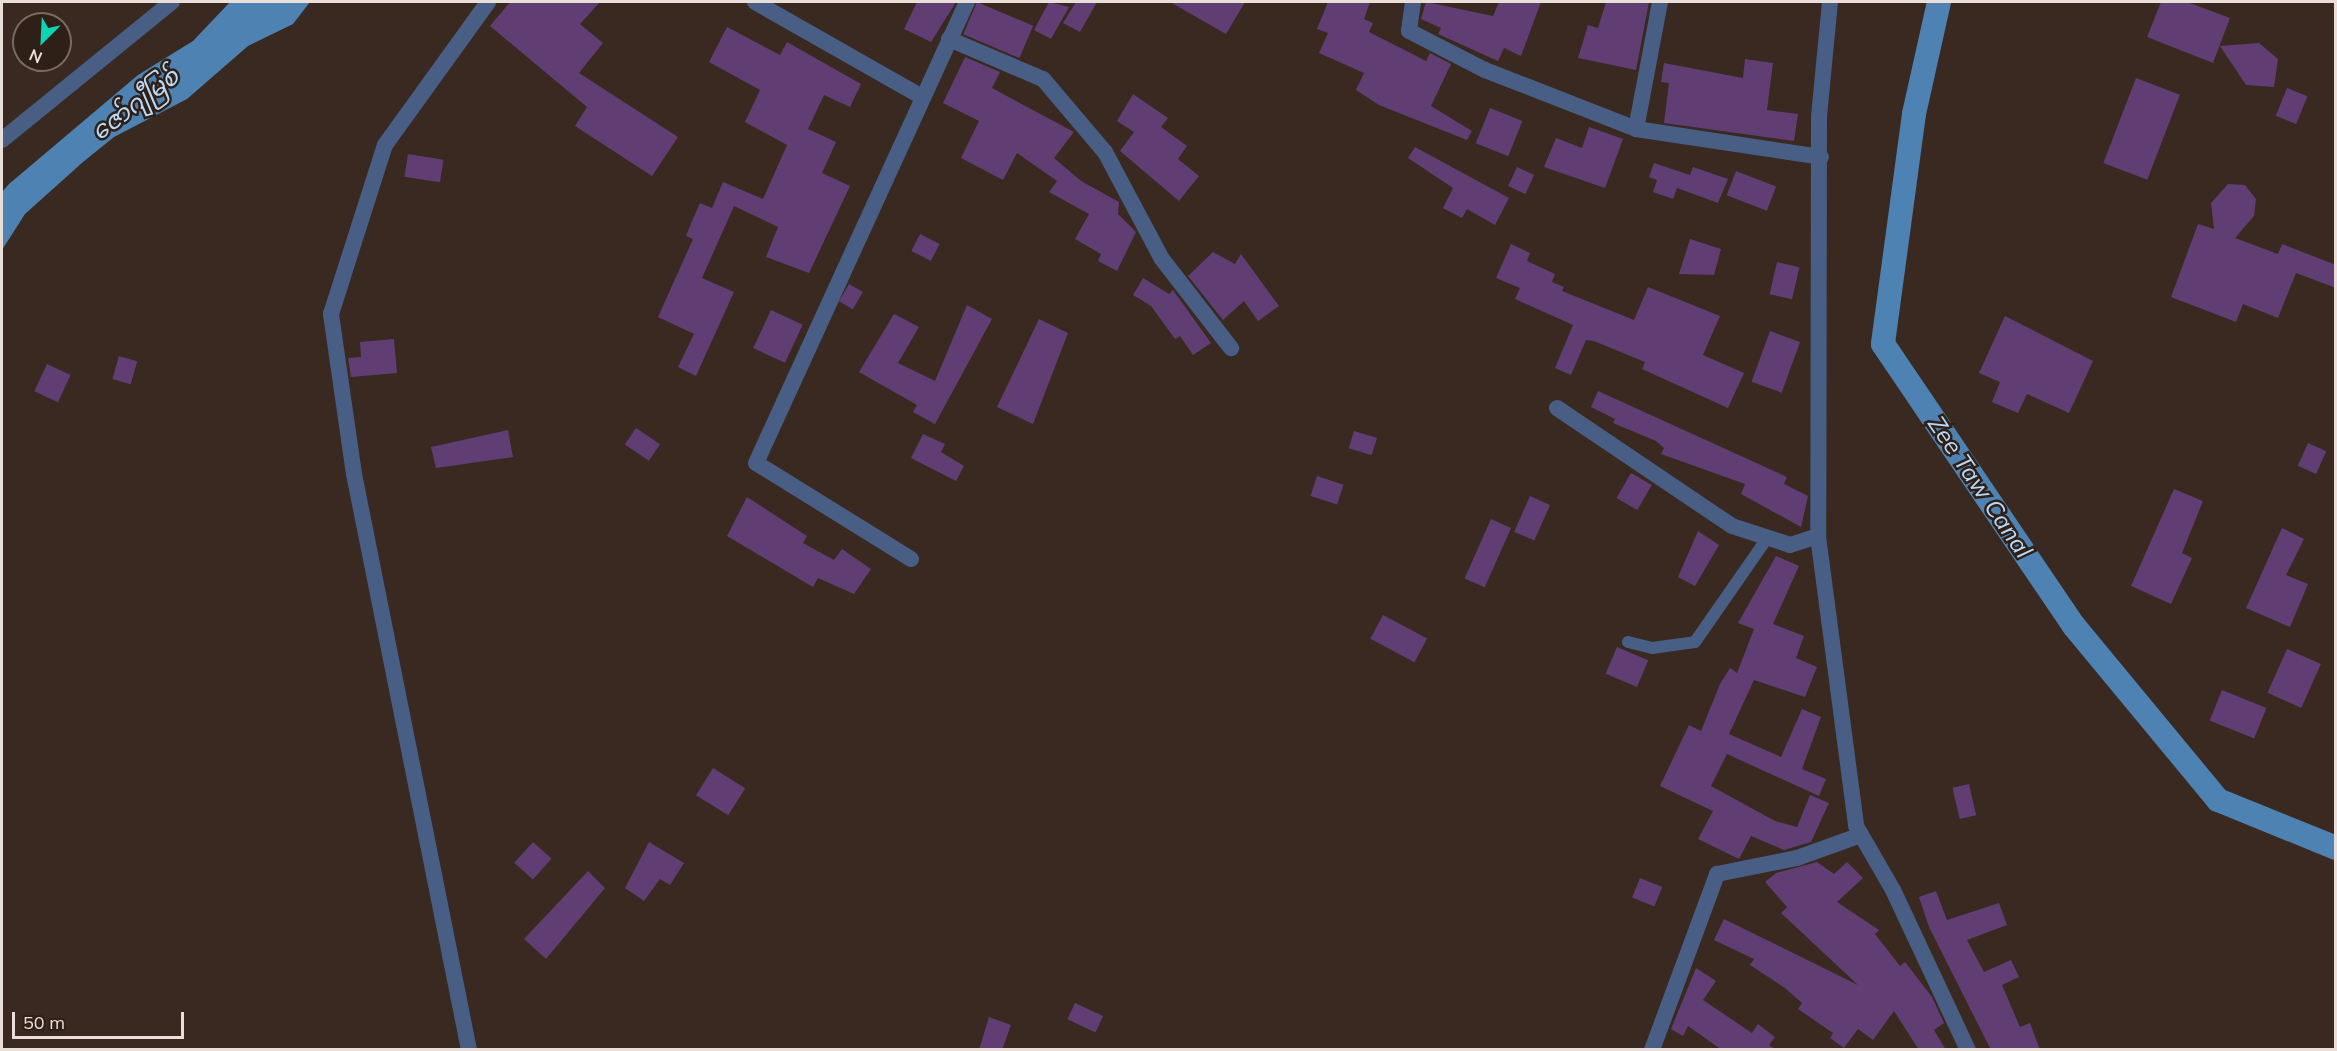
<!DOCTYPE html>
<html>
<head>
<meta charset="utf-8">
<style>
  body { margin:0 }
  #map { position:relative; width:2337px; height:1051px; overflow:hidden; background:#392920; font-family:Mulish,"Noto Sans Myanmar",sans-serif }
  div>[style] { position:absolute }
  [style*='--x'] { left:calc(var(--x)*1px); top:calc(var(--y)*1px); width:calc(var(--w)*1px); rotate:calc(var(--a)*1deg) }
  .water>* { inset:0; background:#4d82b2 }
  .canal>* { height:24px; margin:-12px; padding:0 12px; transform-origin:12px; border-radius:12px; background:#4d82b2 }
  .building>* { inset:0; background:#603e74; transform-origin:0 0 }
  .service>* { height:12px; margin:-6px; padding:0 6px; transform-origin:6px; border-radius:6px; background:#485e85 }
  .minor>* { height:16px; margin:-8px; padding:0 8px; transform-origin:8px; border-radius:8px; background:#485e85 }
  span { translate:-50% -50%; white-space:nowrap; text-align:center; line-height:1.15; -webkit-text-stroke:5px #2e1f17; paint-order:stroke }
  .water-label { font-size:24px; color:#bbd8f4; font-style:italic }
  .frame { position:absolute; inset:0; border:3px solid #e9ded8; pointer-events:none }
  .north { position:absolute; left:12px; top:12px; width:60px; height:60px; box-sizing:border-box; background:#2e1f17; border:2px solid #796b64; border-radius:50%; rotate:204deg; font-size:16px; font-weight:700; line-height:24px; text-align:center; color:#e9ded8 }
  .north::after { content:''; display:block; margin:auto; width:21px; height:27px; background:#0cd5b5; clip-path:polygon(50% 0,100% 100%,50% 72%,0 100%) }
  .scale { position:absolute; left:12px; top:1012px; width:172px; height:27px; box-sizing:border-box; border:3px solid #e9ded8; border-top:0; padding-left:8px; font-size:18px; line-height:21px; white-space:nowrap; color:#e9ded8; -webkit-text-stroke:4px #2e1f17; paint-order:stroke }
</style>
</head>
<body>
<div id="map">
  <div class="water">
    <i style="clip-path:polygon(230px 2px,310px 2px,293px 24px,248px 46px,187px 99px,114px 137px,83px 162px,25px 214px,2px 250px,2px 192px,9px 184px,138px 75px,193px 41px)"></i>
  </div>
  <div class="canal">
    <i style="--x:1939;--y:2;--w:115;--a:102.6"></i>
    <i style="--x:1914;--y:114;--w:232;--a:97.7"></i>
    <i style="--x:1883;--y:344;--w:341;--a:55.9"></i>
    <i style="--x:2074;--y:626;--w:226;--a:50.4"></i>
    <i style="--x:2218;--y:800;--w:127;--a:22.1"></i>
  </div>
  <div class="building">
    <i style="clip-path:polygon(510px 2px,600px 2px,580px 24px,603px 43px,579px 73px,678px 137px,652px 176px,575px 126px,587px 107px,490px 26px)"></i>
    <i style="clip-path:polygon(917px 2px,956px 2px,931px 42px,904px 29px)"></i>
    <i style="left:977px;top:2px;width:61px;height:35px;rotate:23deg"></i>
    <i style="clip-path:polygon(1049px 2px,1069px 7px,1051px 39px,1034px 30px)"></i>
    <i style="clip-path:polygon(1076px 2px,1097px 2px,1080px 32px,1063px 23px)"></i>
    <i style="clip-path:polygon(1170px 2px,1245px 2px,1226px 34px)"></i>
    <i style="clip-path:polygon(1328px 2px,1370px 2px,1364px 19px,1373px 23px,1369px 32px,1426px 61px,1430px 53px,1451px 64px,1431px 106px,1472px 131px,1467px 140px,1379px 105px,1356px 90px,1364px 73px,1319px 53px,1328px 33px,1317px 29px)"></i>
    <i style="clip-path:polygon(1426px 2px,1493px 16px,1499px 2px,1541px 2px,1521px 56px,1504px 48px,1498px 61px,1438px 34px,1441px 28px,1421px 19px)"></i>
    <i style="clip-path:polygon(1606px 2px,1649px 2px,1636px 70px,1578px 58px,1588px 25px,1598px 28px)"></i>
    <i style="clip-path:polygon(2161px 2px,2187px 2px,2230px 18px,2213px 63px,2147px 37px)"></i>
    <i style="clip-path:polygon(727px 27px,780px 55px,787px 42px,861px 84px,850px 107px,824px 95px,808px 129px,836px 142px,822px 173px,850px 186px,809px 273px,766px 257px,778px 227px,734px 206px,702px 278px,734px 292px,696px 376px,678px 367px,694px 334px,658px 317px,693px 239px,686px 236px,692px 221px,700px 203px,712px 208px,723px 182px,763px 199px,787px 145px,745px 122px,760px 90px,709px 62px)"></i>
    <i style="clip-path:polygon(2259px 43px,2278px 59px,2274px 87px,2246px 85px,2220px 46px)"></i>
    <i style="clip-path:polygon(965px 57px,1000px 72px,992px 88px,1074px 132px,1054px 158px,1081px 181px,1119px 202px,1118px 214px,1136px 232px,1117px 271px,1098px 261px,1101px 254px,1075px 239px,1089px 214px,1049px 192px,1057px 181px,1017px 153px,1003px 180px,961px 158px,979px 121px,943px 103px)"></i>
    <i style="clip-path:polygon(1745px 59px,1773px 63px,1767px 110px,1798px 114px,1794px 141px,1664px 123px,1669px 83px,1661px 82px,1664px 63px,1743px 78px)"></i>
    <i style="left:2136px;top:78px;width:47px;height:91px;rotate:21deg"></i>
    <i style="left:2287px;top:88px;width:22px;height:30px;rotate:22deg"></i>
    <i style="clip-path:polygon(1133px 94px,1168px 118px,1161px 127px,1187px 146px,1178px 159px,1199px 176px,1179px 201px,1120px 151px,1134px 132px,1117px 121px)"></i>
    <i style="left:1490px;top:108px;width:35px;height:38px;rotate:22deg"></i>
    <i style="clip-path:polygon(1589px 127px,1623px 139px,1605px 188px,1544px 167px,1556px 138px,1582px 148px)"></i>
    <i style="clip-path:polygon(1415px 147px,1509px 198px,1495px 225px,1467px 209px,1462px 218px,1443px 208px,1453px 188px,1408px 158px)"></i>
    <i style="left:408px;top:154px;width:36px;height:23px;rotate:9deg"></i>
    <i style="clip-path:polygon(1654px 163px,1690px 175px,1693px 167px,1728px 179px,1718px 203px,1677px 188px,1673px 199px,1653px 192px,1657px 180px,1649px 177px)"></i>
    <i style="left:1517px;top:167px;width:19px;height:21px;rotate:25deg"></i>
    <i style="left:1736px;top:171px;width:43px;height:26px;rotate:21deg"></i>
    <i style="clip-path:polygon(2228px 184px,2245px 185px,2256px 199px,2254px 216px,2235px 238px,2278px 254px,2282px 244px,2336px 265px,2336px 288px,2296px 273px,2278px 318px,2243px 304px,2236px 322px,2171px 297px,2198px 224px,2214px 229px,2211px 203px)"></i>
    <i style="left:920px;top:234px;width:22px;height:19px;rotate:27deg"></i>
    <i style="clip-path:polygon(1690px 239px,1721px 249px,1714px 275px,1679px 274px)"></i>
    <i style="clip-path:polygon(1511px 244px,1530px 253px,1527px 261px,1555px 274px,1552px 282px,1564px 287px,1562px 291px,1634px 320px,1648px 287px,1720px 316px,1703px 355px,1744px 373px,1728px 408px,1642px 369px,1645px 362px,1594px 341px,1586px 340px,1571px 375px,1555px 368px,1573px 325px,1515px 299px,1520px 288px,1496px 278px)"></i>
    <i style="clip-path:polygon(1213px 252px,1235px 264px,1241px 254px,1279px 306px,1258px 321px,1244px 301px,1223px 320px,1188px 276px)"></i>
    <i style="left:1777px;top:262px;width:23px;height:33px;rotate:13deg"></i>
    <i style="clip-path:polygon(1143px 278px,1169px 294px,1173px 290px,1211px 343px,1193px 355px,1180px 336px,1175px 339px,1151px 306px,1133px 295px)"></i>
    <i style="left:849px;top:284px;width:16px;height:20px;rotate:30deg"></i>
    <i style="clip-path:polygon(967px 305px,992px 319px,935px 424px,913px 412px,917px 405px,859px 372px,894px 314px,919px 327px,898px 363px,935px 381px)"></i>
    <i style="left:771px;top:310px;width:35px;height:42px;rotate:25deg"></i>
    <i style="clip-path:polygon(2005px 316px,2093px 361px,2069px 413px,2027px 394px,2018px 413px,1992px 402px,2000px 382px,1979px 373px)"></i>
    <i style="clip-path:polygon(1039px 319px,1068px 333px,1033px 424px,997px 407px)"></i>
    <i style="left:1770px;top:331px;width:32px;height:54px;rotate:20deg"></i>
    <i style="clip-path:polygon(394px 339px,397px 373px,351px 377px,348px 358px,361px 357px,360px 342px)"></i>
    <i style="left:119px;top:356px;width:19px;height:24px;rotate:16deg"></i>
    <i style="left:47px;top:364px;width:26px;height:30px;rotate:25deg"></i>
    <i style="clip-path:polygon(1598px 391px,1787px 477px,1784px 484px,1808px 496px,1801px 527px,1741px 494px,1745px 484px,1661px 454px,1664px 448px,1656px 441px,1613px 423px,1615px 419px,1591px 407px)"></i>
    <i style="left:636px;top:428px;width:29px;height:20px;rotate:34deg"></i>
    <i style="clip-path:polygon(508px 430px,513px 457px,436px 468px,431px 447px)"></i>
    <i style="left:1354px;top:431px;width:24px;height:18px;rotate:17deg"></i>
    <i style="clip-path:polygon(923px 434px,945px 444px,941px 452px,964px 466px,956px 481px,911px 458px)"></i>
    <i style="left:2308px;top:443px;width:20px;height:25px;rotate:24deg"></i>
    <i style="left:1631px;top:473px;width:24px;height:29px;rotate:30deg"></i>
    <i style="left:1317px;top:476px;width:28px;height:21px;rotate:18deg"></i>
    <i style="clip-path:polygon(2174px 489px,2203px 501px,2182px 553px,2192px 558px,2171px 604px,2131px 586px)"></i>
    <i style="left:1530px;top:496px;width:22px;height:39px;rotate:24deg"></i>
    <i style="clip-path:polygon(747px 497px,807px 536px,803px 543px,834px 560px,842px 549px,871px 569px,854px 594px,818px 578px,813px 587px,727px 536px)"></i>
    <i style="left:1491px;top:519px;width:22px;height:65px;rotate:24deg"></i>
    <i style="clip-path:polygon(2282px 528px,2304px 539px,2286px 575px,2308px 584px,2290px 627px,2246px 608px)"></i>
    <i style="clip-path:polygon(1698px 531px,1719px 545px,1695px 586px,1678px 577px)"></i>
    <i style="clip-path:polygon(1776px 556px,1799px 566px,1773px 624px,1804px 636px,1796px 658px,1817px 667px,1805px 697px,1754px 680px,1729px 734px,1781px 757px,1802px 709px,1821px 717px,1802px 769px,1826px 779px,1819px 796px,1727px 754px,1711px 786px,1775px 821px,1797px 827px,1810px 795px,1829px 803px,1811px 842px,1784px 850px,1751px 836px,1739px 859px,1698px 839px,1713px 811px,1660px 786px,1689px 725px,1701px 731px,1720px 684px,1730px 668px,1737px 673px,1754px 629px,1738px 623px)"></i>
    <i style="left:1383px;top:615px;width:50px;height:27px;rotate:28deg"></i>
    <i style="left:1617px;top:647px;width:34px;height:29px;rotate:23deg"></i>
    <i style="left:2287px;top:649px;width:37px;height:48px;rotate:24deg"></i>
    <i style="left:2222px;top:690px;width:48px;height:33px;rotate:22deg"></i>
    <i style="left:713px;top:768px;width:38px;height:32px;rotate:32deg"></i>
    <i style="left:1969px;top:784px;width:32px;height:17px;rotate:77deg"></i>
    <i style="left:533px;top:842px;width:25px;height:28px;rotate:42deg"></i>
    <i style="clip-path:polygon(649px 842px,684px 863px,670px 885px,660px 879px,644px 901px,625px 888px)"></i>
    <i style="clip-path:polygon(1817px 862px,1834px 874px,1847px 862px,1863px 878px,1837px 902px,1879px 930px,1875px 934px,1900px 966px,1905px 962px,1932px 997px,1944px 1023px,1934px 1030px,1946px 1050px,1919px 1050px,1894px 1011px,1873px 1040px,1858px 1029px,1844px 1048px,1830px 1038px,1833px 1033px,1798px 1009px,1802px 1003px,1785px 988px,1750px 965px,1754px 959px,1714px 940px,1724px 919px,1858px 985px,1781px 913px,1787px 907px,1765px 882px,1776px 873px)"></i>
    <i style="clip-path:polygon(588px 871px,605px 888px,546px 959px,524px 939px)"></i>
    <i style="left:1640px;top:878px;width:24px;height:21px;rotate:22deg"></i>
    <i style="clip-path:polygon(1936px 891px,1947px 920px,1999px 903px,2007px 925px,1967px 940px,1984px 972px,2011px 960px,2019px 977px,2002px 985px,2020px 1027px,2030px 1023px,2040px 1050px,1991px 1050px,1929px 927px,1919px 897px)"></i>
    <i style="clip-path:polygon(1696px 968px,1716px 981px,1703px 1000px,1752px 1033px,1758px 1024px,1775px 1037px,1769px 1045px,1776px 1050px,1722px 1050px,1688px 1026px,1683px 1036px,1671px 1029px)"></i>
    <i style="left:1075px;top:1003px;width:31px;height:18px;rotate:25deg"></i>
    <i style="clip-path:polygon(989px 1017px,1011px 1025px,1002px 1050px,979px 1050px)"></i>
  </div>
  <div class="service">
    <i style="--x:1628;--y:642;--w:25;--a:14"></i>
    <i style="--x:1652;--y:648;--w:43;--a:-7.9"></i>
    <i style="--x:1695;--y:642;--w:128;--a:-55.2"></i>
  </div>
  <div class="minor">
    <i style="--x:755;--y:2;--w:192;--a:29.6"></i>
    <i style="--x:1413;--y:2;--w:29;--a:98"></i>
    <i style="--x:1409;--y:31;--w:85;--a:27.2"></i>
    <i style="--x:1485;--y:70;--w:162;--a:21.3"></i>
    <i style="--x:1636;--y:129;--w:187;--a:8.6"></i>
    <i style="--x:1830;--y:2;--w:115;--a:95.5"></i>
    <i style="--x:1819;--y:116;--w:420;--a:90.1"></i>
    <i style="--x:1818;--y:536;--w:292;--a:82.5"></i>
    <i style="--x:1856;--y:826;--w:74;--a:60"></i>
    <i style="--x:1893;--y:890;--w:177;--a:64.9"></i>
    <i style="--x:949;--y:39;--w:102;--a:23.1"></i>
    <i style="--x:1043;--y:79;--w:96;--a:49.7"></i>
    <i style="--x:1105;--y:152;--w:121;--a:62"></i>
    <i style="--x:1162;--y:259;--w:113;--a:52.2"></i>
    <i style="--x:1636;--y:129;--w:129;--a:-79.3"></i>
    <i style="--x:2;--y:140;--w:219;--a:-39.1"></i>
    <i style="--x:1557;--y:408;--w:211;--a:34"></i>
    <i style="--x:1732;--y:526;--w:61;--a:18.1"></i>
    <i style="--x:1790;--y:545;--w:29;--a:-18"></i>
    <i style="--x:911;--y:559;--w:182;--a:-148.2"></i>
    <i style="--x:756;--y:463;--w:507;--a:-65.41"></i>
    <i style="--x:469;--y:1050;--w:587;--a:-101.29"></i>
    <i style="--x:354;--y:474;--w:162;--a:-98.2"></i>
    <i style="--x:331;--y:314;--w:177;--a:-72.3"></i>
    <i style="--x:385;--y:145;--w:176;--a:-54.2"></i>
    <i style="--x:1652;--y:1050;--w:188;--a:-69.7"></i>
    <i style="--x:1717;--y:874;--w:82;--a:-11.3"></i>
    <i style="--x:1797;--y:858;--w:68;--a:-19.8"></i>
  </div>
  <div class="water-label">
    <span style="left:135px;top:104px;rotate:-37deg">ဇော်ဂျီမြစ်</span>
    <span style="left:1980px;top:487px;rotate:56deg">Zee Taw Canal</span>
  </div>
  <div class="frame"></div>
  <div class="north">N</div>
  <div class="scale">50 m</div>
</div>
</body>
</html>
